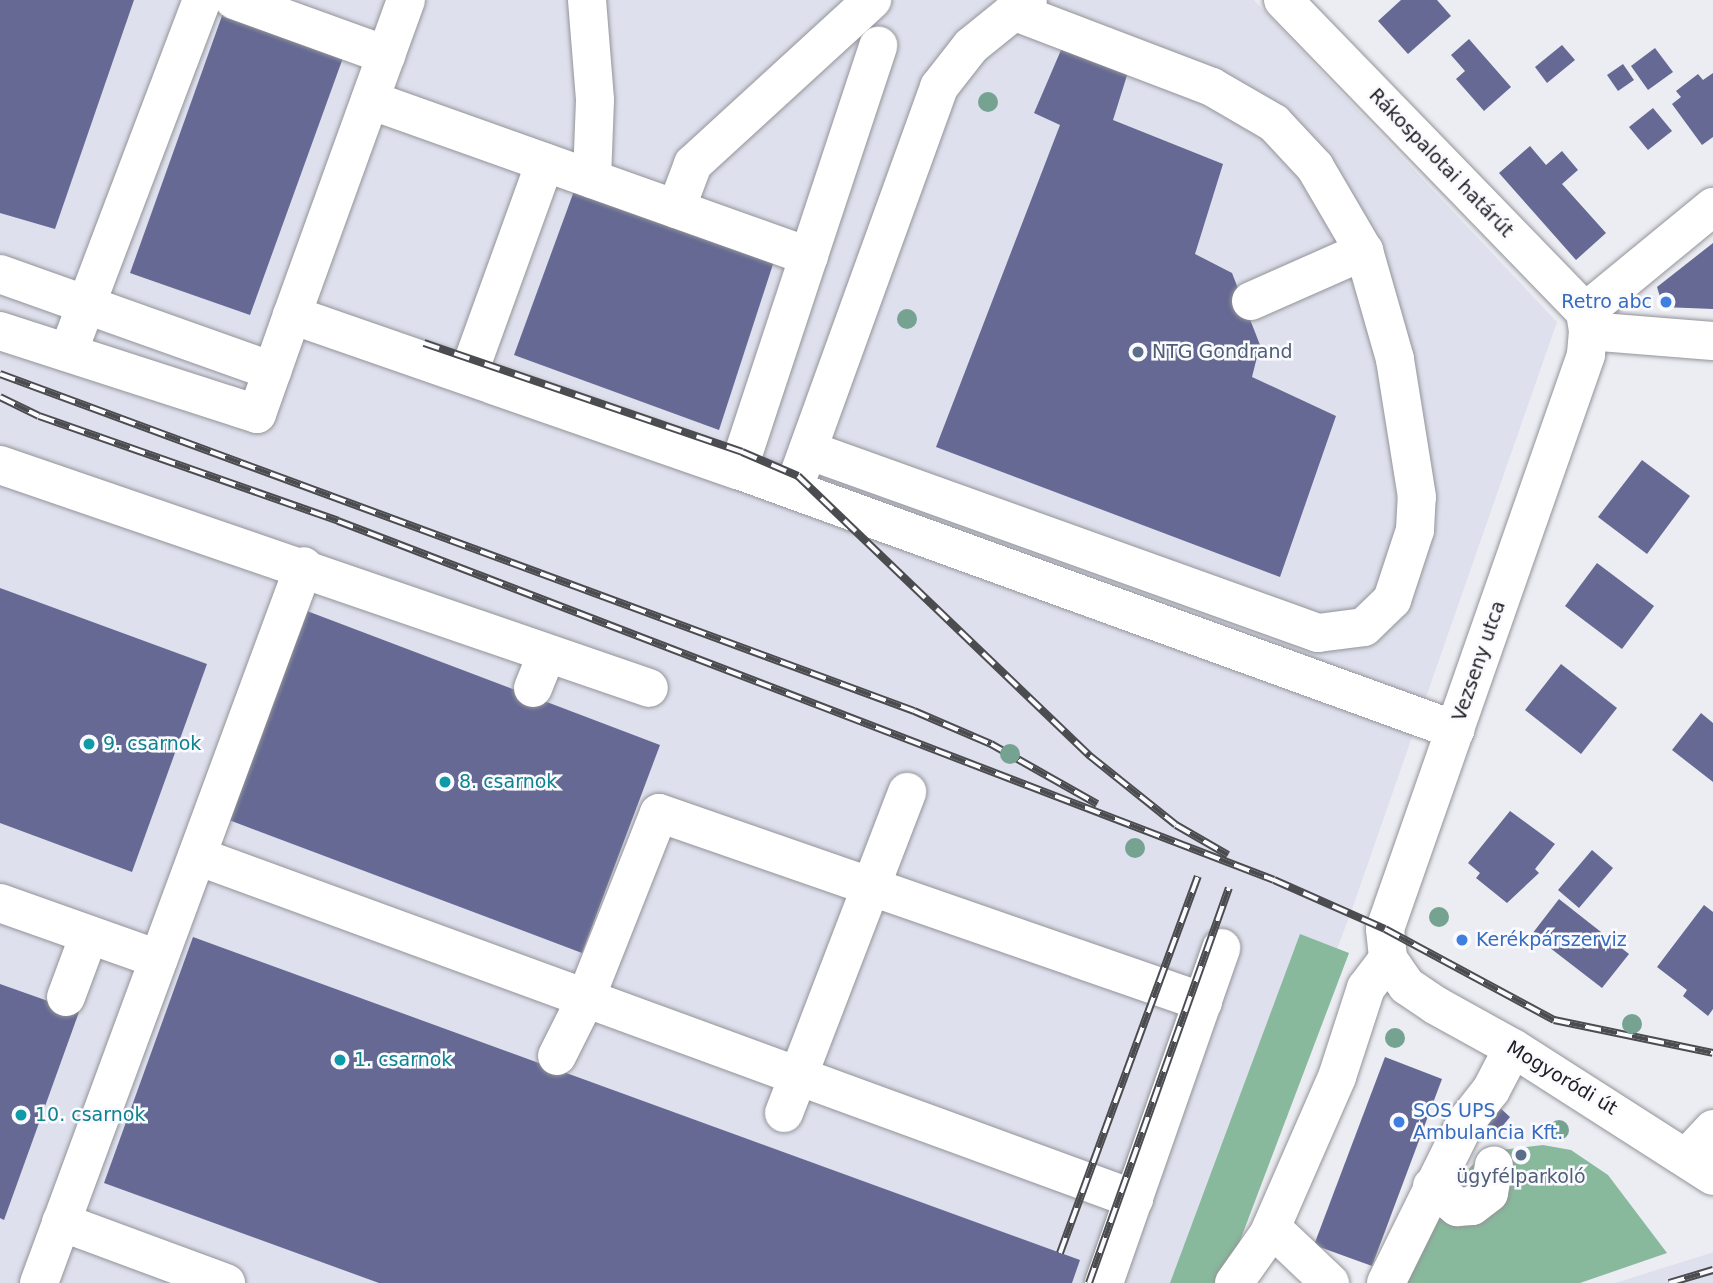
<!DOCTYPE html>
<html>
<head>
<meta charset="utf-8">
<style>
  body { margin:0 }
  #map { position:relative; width:1713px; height:1283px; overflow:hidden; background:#ecedf3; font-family:"DejaVu Sans",sans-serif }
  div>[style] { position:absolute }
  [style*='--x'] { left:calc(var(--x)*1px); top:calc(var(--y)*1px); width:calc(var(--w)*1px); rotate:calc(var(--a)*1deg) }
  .built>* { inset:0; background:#dee0ed }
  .forest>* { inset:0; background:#88b99c }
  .building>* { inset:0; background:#656993 }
  .roads { filter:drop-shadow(0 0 2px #939499) drop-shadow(0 0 2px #939499) }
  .minor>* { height:38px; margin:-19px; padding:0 19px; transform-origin:19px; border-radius:19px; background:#fff }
  .rail>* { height:8px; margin-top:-4px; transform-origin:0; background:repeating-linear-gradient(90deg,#fafaff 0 16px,#4b4c4f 0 32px); box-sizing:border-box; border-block:2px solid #4b4c4f }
  .trees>* { width:20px; height:20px; margin:-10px; border-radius:50%; background:#76a291 }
  .dots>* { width:19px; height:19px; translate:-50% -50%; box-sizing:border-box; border:4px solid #fafaff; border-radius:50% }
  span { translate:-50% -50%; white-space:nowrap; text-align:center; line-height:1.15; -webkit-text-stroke:5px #fafaff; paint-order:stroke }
  .street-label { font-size:19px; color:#202022 }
  .shop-label { font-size:19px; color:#366cbe }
  .right { translate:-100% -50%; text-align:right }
  .left { translate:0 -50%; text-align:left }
  .service-label { font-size:19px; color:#4e5e75 }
  .culture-label { font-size:19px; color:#0d838f }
</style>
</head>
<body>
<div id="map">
  <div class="built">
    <i style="clip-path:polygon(0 0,1254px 0,1557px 322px,1351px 912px,1211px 1283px,0 1283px)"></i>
    <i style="clip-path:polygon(1713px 1252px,1713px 1283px,1615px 1283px,1711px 1253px)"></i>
  </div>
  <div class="forest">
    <i style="clip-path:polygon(1300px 934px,1349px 953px,1224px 1283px,1170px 1283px)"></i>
    <i style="clip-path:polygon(1543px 1145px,1571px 1150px,1608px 1175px,1667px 1253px,1580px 1283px,1393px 1283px,1425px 1209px,1477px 1161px,1501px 1150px)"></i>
  </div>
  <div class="building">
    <i style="clip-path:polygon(0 0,134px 0,55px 229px,0 213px)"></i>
    <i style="clip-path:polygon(1401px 0,1437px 0,1451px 16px,1408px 54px,1378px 21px)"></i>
    <i style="clip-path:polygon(223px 13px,344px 55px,250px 315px,130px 273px)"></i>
    <i style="clip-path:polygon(1469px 39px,1511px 87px,1484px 111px,1456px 79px,1465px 71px,1451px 55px)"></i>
    <i style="clip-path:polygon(1064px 43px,1129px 69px,1113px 120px,1223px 164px,1195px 254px,1232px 273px,1260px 345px,1252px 377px,1336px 416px,1280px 577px,936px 447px,1060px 125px,1034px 113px)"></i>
    <i style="clip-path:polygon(1562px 45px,1575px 60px,1547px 83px,1535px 67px)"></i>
    <i style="clip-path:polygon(1655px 48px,1673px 72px,1648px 90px,1631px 66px)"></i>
    <i style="clip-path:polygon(1623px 64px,1634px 80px,1618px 91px,1607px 75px)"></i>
    <i style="clip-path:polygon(1713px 73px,1713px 137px,1702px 145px,1672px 104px,1681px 97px,1676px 91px,1698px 74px,1703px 80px)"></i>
    <i style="clip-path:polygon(1653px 108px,1672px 131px,1648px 150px,1629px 127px)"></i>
    <i style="clip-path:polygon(1530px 146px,1546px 165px,1562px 151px,1578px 170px,1562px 184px,1606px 233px,1576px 260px,1499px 173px)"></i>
    <i style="clip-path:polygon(574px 191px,775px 258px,719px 430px,514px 355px)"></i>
    <i style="clip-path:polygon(1713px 243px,1713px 309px,1663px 307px,1657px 287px)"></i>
    <i style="clip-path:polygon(1642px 460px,1690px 496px,1647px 554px,1598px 517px)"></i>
    <i style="clip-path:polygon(1597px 563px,1654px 606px,1622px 649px,1565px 606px)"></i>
    <i style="clip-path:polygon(0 588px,207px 664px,132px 872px,0 823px)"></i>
    <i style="clip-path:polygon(307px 611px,660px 745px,582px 953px,229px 820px)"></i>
    <i style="clip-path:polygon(1561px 664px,1617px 708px,1581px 754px,1525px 710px)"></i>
    <i style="clip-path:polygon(1701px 713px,1713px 723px,1713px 782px,1672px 750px)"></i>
    <i style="clip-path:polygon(1510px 811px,1555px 844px,1535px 869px,1539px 873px,1507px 903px,1476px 878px,1480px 873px,1468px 863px)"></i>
    <i style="clip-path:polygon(1592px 850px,1613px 868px,1579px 908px,1558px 890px)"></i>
    <i style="clip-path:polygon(1559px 899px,1629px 954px,1602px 988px,1532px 934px)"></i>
    <i style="clip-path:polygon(1704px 905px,1713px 912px,1713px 1009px,1708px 1016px,1683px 996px,1687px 990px,1657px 967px)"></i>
    <i style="clip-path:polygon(193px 937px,1080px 1260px,1072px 1283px,379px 1283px,104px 1183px)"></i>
    <i style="clip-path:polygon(0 984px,79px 1012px,4px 1220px,0 1218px)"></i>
    <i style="clip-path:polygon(1385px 1057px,1442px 1079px,1372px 1266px,1314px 1245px)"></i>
    <i style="clip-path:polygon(1497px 1105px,1510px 1117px,1495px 1135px,1482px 1124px)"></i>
  </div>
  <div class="roads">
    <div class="minor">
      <i style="--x:234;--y:0;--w:162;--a:19.9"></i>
      <i style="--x:587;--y:0;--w:100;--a:85.4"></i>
      <i style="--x:595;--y:100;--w:79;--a:92.2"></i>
      <i style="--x:1283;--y:0;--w:434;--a:45.9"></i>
      <i style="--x:1585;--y:312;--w:19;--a:81"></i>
      <i style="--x:1588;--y:331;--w:24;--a:95"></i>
      <i style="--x:1586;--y:355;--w:608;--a:109.3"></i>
      <i style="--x:1385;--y:929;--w:30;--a:84"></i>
      <i style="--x:1388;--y:959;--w:33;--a:55"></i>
      <i style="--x:1407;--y:986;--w:34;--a:34"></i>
      <i style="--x:1435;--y:1005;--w:89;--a:28.9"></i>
      <i style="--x:1513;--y:1048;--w:237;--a:32.6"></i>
      <i style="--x:370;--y:100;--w:466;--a:19.6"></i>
      <i style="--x:676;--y:209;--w:48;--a:-69.3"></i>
      <i style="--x:693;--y:164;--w:243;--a:-42.5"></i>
      <i style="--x:0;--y:274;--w:289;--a:19.6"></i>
      <i style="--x:1251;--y:301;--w:124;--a:-23.9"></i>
      <i style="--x:1585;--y:312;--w:166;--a:-39.4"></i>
      <i style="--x:292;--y:315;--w:335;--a:-70.1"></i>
      <i style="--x:0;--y:331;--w:270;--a:17.9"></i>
      <i style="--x:257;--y:414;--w:105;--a:-70.5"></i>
      <i style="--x:292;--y:315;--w:472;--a:19.2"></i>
      <i style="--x:738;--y:470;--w:447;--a:-71.7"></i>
      <i style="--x:1588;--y:331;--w:125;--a:4.6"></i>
      <i style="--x:69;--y:350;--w:374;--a:-69.2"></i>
      <i style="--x:468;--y:375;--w:226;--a:-70.1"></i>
      <i style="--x:808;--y:450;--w:542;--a:19.74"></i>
      <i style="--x:1318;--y:633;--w:46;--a:-7.4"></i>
      <i style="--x:1364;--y:627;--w:39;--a:-44"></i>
      <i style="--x:1392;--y:600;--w:74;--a:-71.8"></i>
      <i style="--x:1415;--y:530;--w:33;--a:-87"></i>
      <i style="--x:1417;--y:497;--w:140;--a:-99.1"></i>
      <i style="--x:1395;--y:359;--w:112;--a:-106"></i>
      <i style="--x:1364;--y:251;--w:97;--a:-120.3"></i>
      <i style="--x:1315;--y:167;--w:60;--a:-133"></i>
      <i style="--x:1274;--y:123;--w:72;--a:-149.9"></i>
      <i style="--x:1212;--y:87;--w:213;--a:-159.1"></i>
      <i style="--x:0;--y:465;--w:686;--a:18.96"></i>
      <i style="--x:738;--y:470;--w:763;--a:19.93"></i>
      <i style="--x:799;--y:474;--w:412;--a:-70.1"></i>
      <i style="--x:939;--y:87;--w:52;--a:-52"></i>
      <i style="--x:971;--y:46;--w:73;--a:-38.9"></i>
      <i style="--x:533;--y:688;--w:37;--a:-68"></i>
      <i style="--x:197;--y:856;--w:998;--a:20.11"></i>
      <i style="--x:0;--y:903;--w:168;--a:19.5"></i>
      <i style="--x:66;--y:997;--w:66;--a:-69.6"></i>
      <i style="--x:557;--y:1056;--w:63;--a:-63.4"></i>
      <i style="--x:585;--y:1000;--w:201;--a:-68.4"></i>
      <i style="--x:659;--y:813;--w:576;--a:19.16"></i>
      <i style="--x:784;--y:1113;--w:344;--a:-69"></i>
      <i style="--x:1688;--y:1156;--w:37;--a:-47"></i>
      <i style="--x:1432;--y:1186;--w:33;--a:40"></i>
      <i style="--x:1457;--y:1207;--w:15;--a:-4"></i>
      <i style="--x:1472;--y:1206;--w:21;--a:-37"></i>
      <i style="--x:1489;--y:1193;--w:28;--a:-80"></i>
      <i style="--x:61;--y:1222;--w:176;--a:20.3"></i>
      <i style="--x:1272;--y:1228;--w:80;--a:43.5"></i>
      <i style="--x:39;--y:1283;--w:764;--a:-69.72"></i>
      <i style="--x:1104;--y:1283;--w:355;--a:-70.7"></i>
      <i style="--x:1234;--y:1283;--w:59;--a:-54.7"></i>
      <i style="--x:1268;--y:1235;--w:172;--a:-66.4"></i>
      <i style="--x:1337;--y:1077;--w:94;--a:-72"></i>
      <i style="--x:1366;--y:988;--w:36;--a:-53"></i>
      <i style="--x:1386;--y:1283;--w:178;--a:-63.7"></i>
      <i style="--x:1465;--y:1123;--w:42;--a:-51.8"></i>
      <i style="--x:1491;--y:1090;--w:47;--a:-62.4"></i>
    </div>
  </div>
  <div class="rail">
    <i style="--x:424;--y:343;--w:336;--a:18.9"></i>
    <i style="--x:742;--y:452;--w:61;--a:23.2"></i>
    <i style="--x:798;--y:476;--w:405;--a:43.8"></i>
    <i style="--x:1090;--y:756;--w:110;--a:38.7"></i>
    <i style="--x:1176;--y:825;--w:60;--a:30"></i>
    <i style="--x:0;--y:374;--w:974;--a:20.24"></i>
    <i style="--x:914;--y:711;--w:84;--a:23.2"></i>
    <i style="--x:991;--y:744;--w:122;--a:29.5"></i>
    <i style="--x:0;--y:397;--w:43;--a:26"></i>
    <i style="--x:39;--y:416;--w:317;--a:19.3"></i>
    <i style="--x:338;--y:521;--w:1002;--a:20.98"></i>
    <i style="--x:1274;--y:880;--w:121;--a:23.8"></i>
    <i style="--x:1385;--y:929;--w:192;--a:28.3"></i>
    <i style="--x:1554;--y:1020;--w:162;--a:11.7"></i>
    <i style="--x:1060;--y:1253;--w:401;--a:-69.9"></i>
    <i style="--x:1089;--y:1283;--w:419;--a:-70.5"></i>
    <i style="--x:1669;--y:1283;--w:46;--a:-16.5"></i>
  </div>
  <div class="trees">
    <i style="left:988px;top:102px"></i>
    <i style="left:907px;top:319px"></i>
    <i style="left:1010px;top:754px"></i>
    <i style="left:1135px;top:848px"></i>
    <i style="left:1439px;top:917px"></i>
    <i style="left:1632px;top:1024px"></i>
    <i style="left:1395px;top:1038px"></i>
    <i style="left:1559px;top:1130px"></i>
  </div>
  <div class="dots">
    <i style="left:1666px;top:302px;background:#3f7fe0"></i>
    <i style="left:1138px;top:352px;background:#5c6f8a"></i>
    <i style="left:89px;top:744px;background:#0f9aa8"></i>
    <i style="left:445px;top:782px;background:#0f9aa8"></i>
    <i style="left:1462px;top:940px;background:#3f7fe0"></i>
    <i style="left:340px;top:1060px;background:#0f9aa8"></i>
    <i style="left:21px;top:1115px;background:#0f9aa8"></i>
    <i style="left:1399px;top:1122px;background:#3f7fe0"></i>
    <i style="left:1521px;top:1155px;background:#5c6f8a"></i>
  </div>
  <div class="street-label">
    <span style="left:1441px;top:163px;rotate:46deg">Rákospalotai határút</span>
    <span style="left:1479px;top:661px;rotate:-71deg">Vezseny utca</span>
    <span style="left:1562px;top:1078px;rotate:31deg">Mogyoródi út</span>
  </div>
  <div class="shop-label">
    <span class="right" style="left:1652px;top:302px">Retro abc</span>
    <span class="left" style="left:1476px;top:940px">Kerékpárszerviz</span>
    <span class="left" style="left:1413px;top:1122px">SOS UPS<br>Ambulancia Kft.</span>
  </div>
  <div class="service-label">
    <span class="left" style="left:1152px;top:352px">NTG Gondrand</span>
    <span style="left:1521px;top:1177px">ügyfélparkoló</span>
  </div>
  <div class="culture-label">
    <span class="left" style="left:103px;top:744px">9. csarnok</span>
    <span class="left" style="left:459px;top:782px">8. csarnok</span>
    <span class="left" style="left:354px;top:1060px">1. csarnok</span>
    <span class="left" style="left:35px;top:1115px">10. csarnok</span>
  </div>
</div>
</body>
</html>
